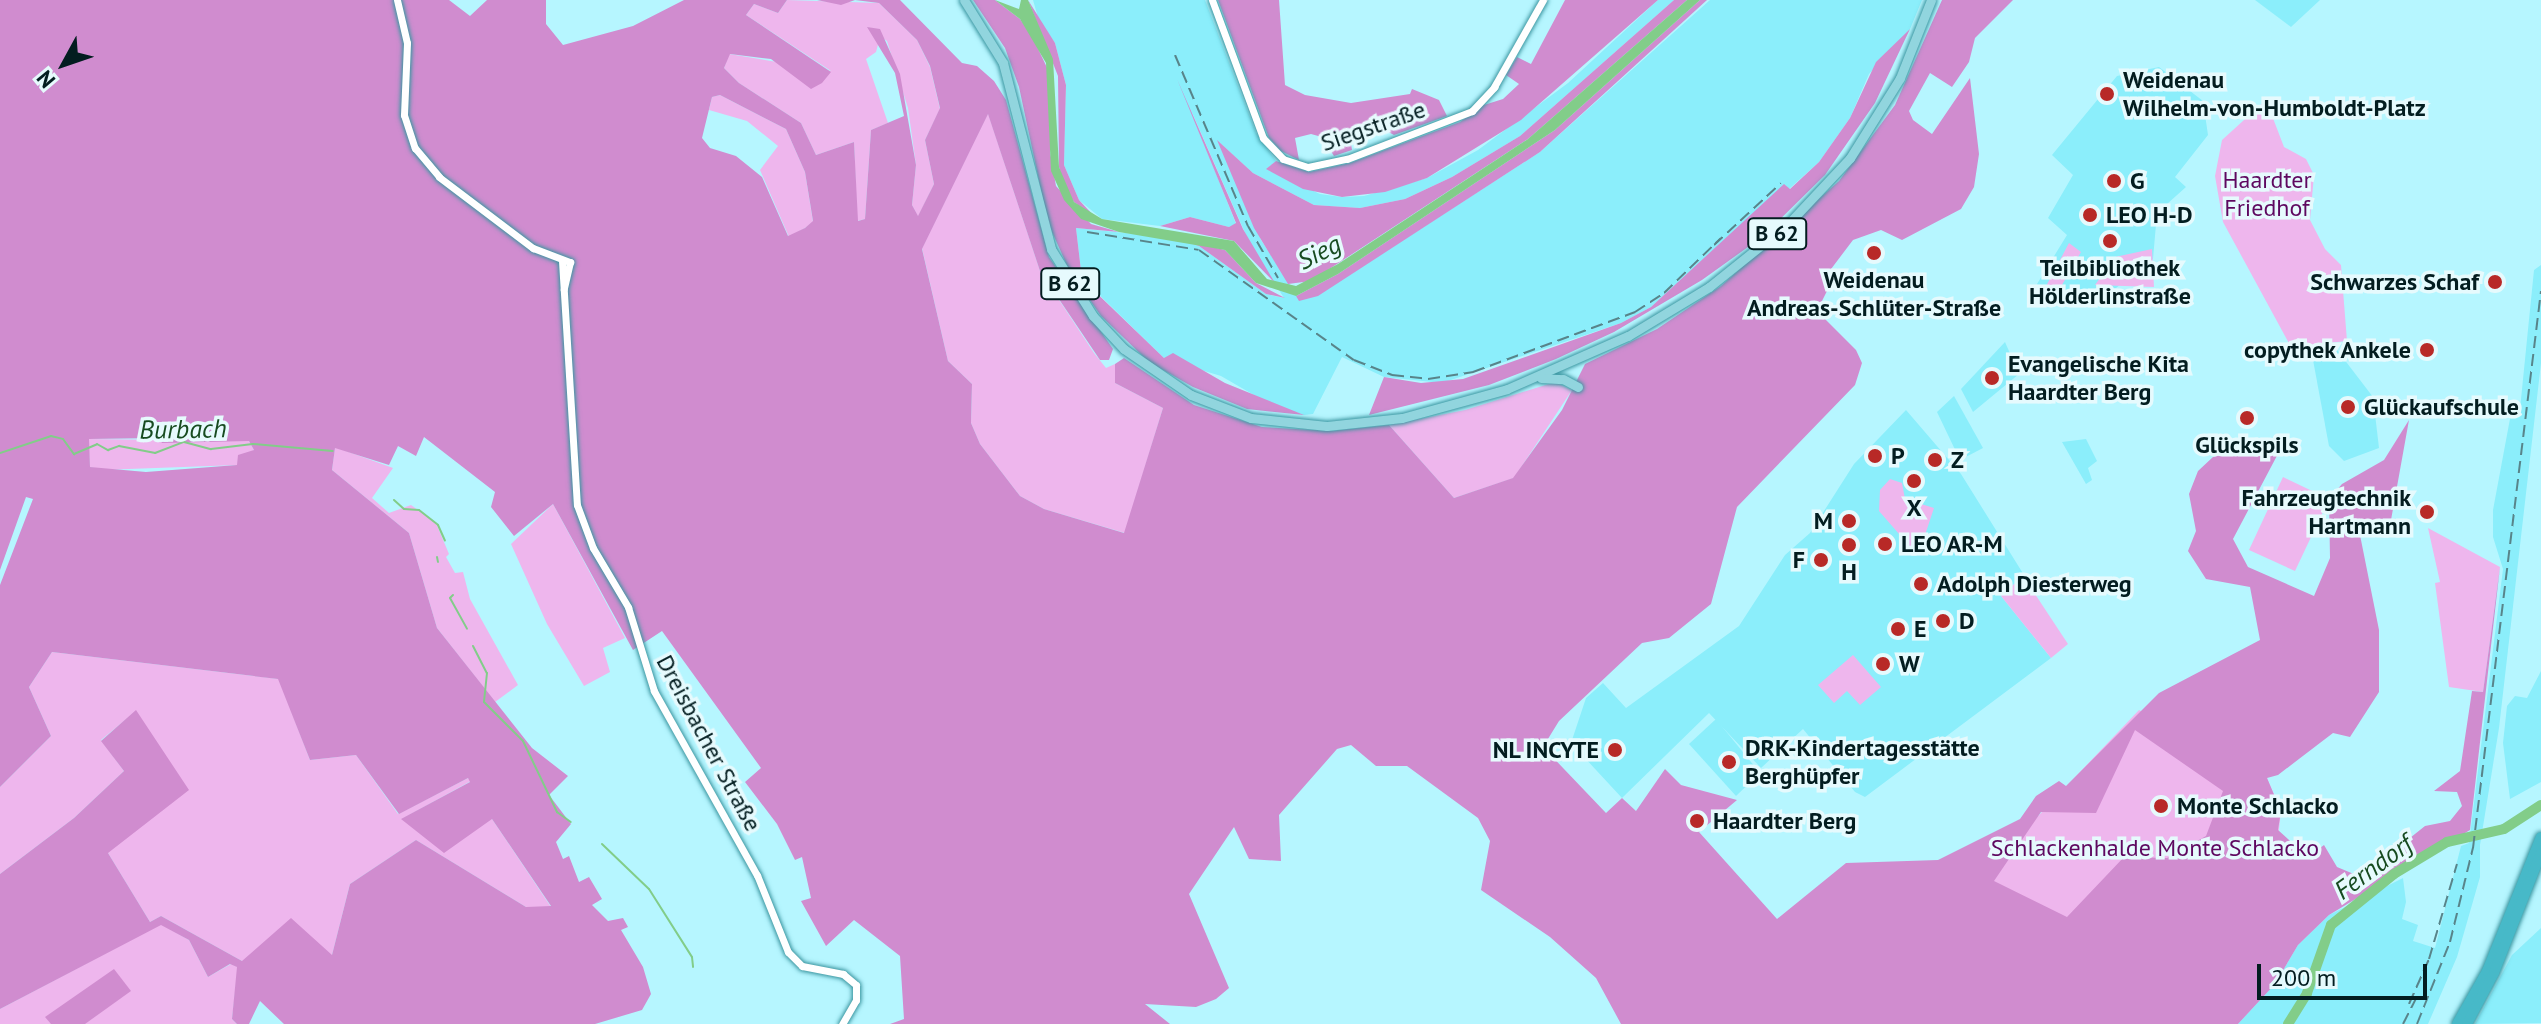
<!DOCTYPE html>
<html>
<head>
<meta charset="utf-8">
<style>
  body { margin:0 }
  #map { position:relative; width:2541px; height:1024px; overflow:hidden; background:#b6f6ff; font-family:"PT Sans",sans-serif }
  div>[style] { position:absolute }
  [style*='--x'] { left:calc(var(--x)*1px); top:calc(var(--y)*1px); width:calc(var(--w)*1px); rotate:calc(var(--a)*1deg) }
  .built>* { inset:0; background:#8beefb }
  .green>* { inset:0; background:#eeb6ed }
  .forest>* { inset:0; background:#d08ccf }
  .water>* { inset:0; background:#82cd89 }
  .stream>* { height:2px; margin:-1px; padding:0 1px; transform-origin:1px; border-radius:1px; background:#82cd89 }
  .river>* { height:10px; margin:-5px; padding:0 5px; transform-origin:5px; border-radius:5px; background:#82cd89 }
  .roads { filter:drop-shadow(0 0 2px #3b96a1) drop-shadow(0 0 2px #3b96a1) }
  .minor>* { height:7px; margin:-3.5px; padding:0 3.5px; transform-origin:3.5px; border-radius:3.5px; background:#fff }
  .major>* { height:9px; margin:-4.5px; padding:0 4.5px; transform-origin:4.5px; border-radius:4.5px; background:#91d5de }
  .highway>* { height:10px; margin:-5px; padding:0 5px; transform-origin:5px; border-radius:5px; background:#47b9c8 }
  .rail>* { height:2px; margin-top:-1px; transform-origin:0; background:repeating-linear-gradient(90deg,#58848a 0 12px,transparent 0 18px) }
  .dots>* { width:22px; height:22px; translate:-50% -50%; box-sizing:border-box; border:4px solid #e6fafd; border-radius:50% }
  span { translate:-50% -50%; white-space:nowrap; text-align:center; line-height:1.15; -webkit-text-stroke:7px #e6fafd; paint-order:stroke }
  .shield-label span { padding:2px 6px; background:#e6fafd; border:2px solid; border-radius:6px; -webkit-text-stroke-width:0 }
  .shield-label { font-size:22px; color:#031d20; font-weight:700 }
  .poi-label { font-size:24px; color:#031d20; font-weight:700 }
  .left { translate:0 -50%; text-align:left }
  .right { translate:-100% -50%; text-align:right }
  .street-label { font-size:24px; color:#031d20 }
  .park-label { font-size:24px; color:#5e0860 }
  .water-label { font-size:26px; color:#174b20; font-style:italic }
  .north { position:absolute; left:24px; top:24px; width:80px; height:80px; -webkit-text-stroke:6px #e6fafd; paint-order:stroke; rotate:230deg; font-size:22px; font-weight:700; line-height:32px; text-align:center; color:#031d20 }
  .north::after { content:''; display:block; margin:auto; width:28px; height:36px; background:#031d20; clip-path:polygon(50% 0,100% 100%,50% 72%,0 100%) }
  .scale { position:absolute; left:2257px; top:964px; width:170px; height:36px; box-sizing:border-box; border:4px solid #031d20; border-top:0; padding-left:10px; font-size:24px; line-height:28px; white-space:nowrap; color:#031d20; -webkit-text-stroke:6px #e6fafd; paint-order:stroke }
</style>
</head>
<body>
<div id="map">
  <div class="built">
    <i style="clip-path:polygon(1033px 0,1205px 0,1256px 133px,1276px 161px,1267px 169px,1320px 194px,1342px 197px,1364px 196px,1427px 178px,1478px 150px,1568px 83px,1658px 0,1674px 0,1520px 136px,1452px 177px,1405px 199px,1360px 208px,1314px 205px,1253px 173px,1219px 142px,1261px 240px,1300px 300px,1318px 295px,1540px 152px,1710px 0,1922px 0,1910px 29px,1869px 74px,1850px 118px,1819px 162px,1789px 189px,1785px 185px,1651px 307px,1621px 323px,1442px 383px,1384px 377px,1342px 357px,1313px 414px,1304px 415px,1266px 402px,1221px 376px,1165px 359px,1082px 278px,1076px 228px,1175px 238px,1199px 246px,1266px 294px,1284px 298px,1250px 244px,1190px 108px,1236px 224px,1229px 227px,1190px 217px,1160px 226px,1102px 219px,1079px 200px,1064px 165px,1066px 85px,1055px 43px,1039px 21px)"></i>
    <i style="clip-path:polygon(2255px 0,2320px 0,2291px 27px)"></i>
    <i style="clip-path:polygon(2159px 67px,2203px 101px,2208px 135px,2175px 177px,2186px 187px,2157px 213px,2153px 259px,2116px 288px,2042px 293px,2037px 284px,2067px 235px,2048px 218px,2073px 175px,2052px 155px,2117px 76px)"></i>
    <i style="clip-path:polygon(2541px 265px,2541px 363px,2499px 728px,2480px 845px,2480px 877px,2457px 957px,2428px 1024px,2238px 1024px,2275px 984px,2298px 945px,2329px 915px,2403px 878px,2406px 902px,2402px 919px,2418px 925px,2413px 941px,2435px 948px,2461px 846px,2469px 843px,2503px 569px,2493px 537px,2493px 510px,2512px 408px,2520px 409px,2534px 270px)"></i>
    <i style="clip-path:polygon(2005px 342px,2019px 374px,1973px 412px,1961px 389px)"></i>
    <i style="clip-path:polygon(2337px 350px,2373px 397px,2379px 448px,2344px 461px,2329px 446px,2313px 360px)"></i>
    <i style="clip-path:polygon(1954px 396px,1983px 448px,1960px 460px,1937px 412px)"></i>
    <i style="clip-path:polygon(1906px 410px,1961px 474px,2024px 575px,2001px 596px,2051px 658px,1865px 797px,1855px 792px,1803px 729px,1761px 768px,1709px 713px,1622px 798px,1571px 743px,1586px 698px,1603px 683px,1626px 708px,1739px 626px,1785px 555px,1810px 533px,1854px 464px)"></i>
    <i style="clip-path:polygon(2086px 439px,2097px 461px,2088px 468px,2092px 480px,2086px 484px,2062px 442px)"></i>
    <i style="clip-path:polygon(2541px 671px,2541px 782px,2510px 799px,2503px 743px,2507px 706px,2515px 696px,2527px 698px)"></i>
    <i style="clip-path:polygon(1716px 719px,1760px 773px,1736px 796px,1689px 744px)"></i>
    <i style="clip-path:polygon(2541px 928px,2541px 1023px,2475px 1024px,2512px 955px)"></i>
  </div>
  <div class="green">
    <i style="clip-path:polygon(787px 0,879px 3px,917px 40px,930px 67px,940px 109px,925px 140px,934px 184px,918px 217px,912px 205px,916px 165px,908px 108px,887px 41px,868px 27px,879px 41px,876px 52px,866px 59px,888px 123px,871px 130px,865px 219px,857px 221px,854px 142px,816px 155px,801px 123px,739px 83px,724px 68px,729px 54px,831px 71px,746px 15px,754px 4px,778px 13px)"></i>
    <i style="clip-path:polygon(720px 95px,786px 129px,805px 172px,813px 222px,805px 228px,789px 237px,760px 170px,778px 146px,747px 121px,709px 110px,712px 97px)"></i>
    <i style="clip-path:polygon(2266px 100px,2284px 147px,2306px 159px,2314px 175px,2310px 220px,2325px 249px,2341px 265px,2347px 341px,2291px 347px,2223px 222px,2215px 176px,2222px 140px)"></i>
    <i style="clip-path:polygon(988px 113px,1040px 271px,1094px 353px,1106px 368px,1115px 364px,1115px 383px,1163px 408px,1125px 533px,1044px 509px,1020px 496px,980px 444px,971px 423px,972px 384px,948px 361px,922px 248px)"></i>
    <i style="clip-path:polygon(2069px 243px,2081px 252px,2062px 285px,2044px 290px)"></i>
    <i style="clip-path:polygon(2152px 249px,2154px 287px,2095px 285px,2115px 257px)"></i>
    <i style="clip-path:polygon(1555px 382px,1572px 390px,1514px 478px,1454px 498px,1389px 425px,1465px 410px)"></i>
    <i style="clip-path:polygon(88px 439px,249px 441px,254px 450px,238px 465px,101px 470px,90px 467px)"></i>
    <i style="clip-path:polygon(335px 447px,393px 468px,372px 498px,389px 513px,411px 505px,436px 523px,449px 554px,446px 557px,455px 573px,463px 572px,470px 599px,518px 685px,495px 702px,437px 628px,409px 533px,332px 470px)"></i>
    <i style="clip-path:polygon(2283px 477px,2329px 499px,2295px 571px,2249px 550px)"></i>
    <i style="clip-path:polygon(1890px 479px,1902px 483px,1905px 499px,1934px 508px,1924px 538px,1913px 550px,1879px 511px,1880px 490px)"></i>
    <i style="clip-path:polygon(553px 504px,625px 638px,603px 648px,610px 672px,584px 686px,547px 624px,511px 544px)"></i>
    <i style="clip-path:polygon(2428px 528px,2500px 567px,2483px 692px,2449px 687px,2435px 583px,2440px 582px)"></i>
    <i style="clip-path:polygon(2023px 576px,2068px 644px,2051px 658px,2001px 596px)"></i>
    <i style="clip-path:polygon(52px 652px,279px 679px,310px 760px,356px 755px,398px 814px,468px 778px,471px 781px,402px 819px,492px 819px,551px 907px,526px 907px,416px 840px,350px 884px,332px 955px,242px 961px,161px 916px,150px 922px,108px 853px,136px 711px,101px 740px,124px 771px,74px 818px,0 874px,0 787px,51px 736px,29px 687px)"></i>
    <i style="clip-path:polygon(1853px 655px,1881px 687px,1860px 705px,1847px 691px,1834px 703px,1818px 685px)"></i>
    <i style="clip-path:polygon(2139px 710px,2267px 778px,2281px 811px,2278px 838px,2152px 981px,1942px 897px,2001px 855px)"></i>
    <i style="clip-path:polygon(161px 924px,189px 940px,208px 977px,231px 964px,238px 967px,232px 1019px,237px 1024px,0 1024px,0 1009px)"></i>
  </div>
  <div class="forest">
    <i style="clip-path:polygon(evenodd,0 0,449px 0,470px 16px,487px 0,546px 0,546px 24px,563px 45px,633px 26px,684px 0,787px 0,778px 13px,754px 4px,746px 15px,831px 72px,822px 83px,811px 89px,771px 59px,730px 54px,724px 68px,739px 83px,801px 123px,816px 155px,854px 142px,858px 221px,865px 219px,871px 130px,904px 116px,895px 73px,867px 27px,880px 29px,900px 74px,916px 165px,912px 205px,918px 216px,934px 184px,925px 140px,940px 108px,930px 66px,917px 40px,879px 3px,855px 0,841px 5px,817px 0,900px 0,962px 63px,977px 66px,994px 81px,1006px 100px,1049px 257px,1113px 349px,1109px 360px,1100px 360px,1040px 271px,988px 114px,922px 249px,948px 361px,972px 384px,971px 423px,980px 444px,1020px 496px,1044px 509px,1124px 533px,1163px 408px,1115px 383px,1115px 364px,1124px 358px,1194px 405px,1262px 427px,1331px 431px,1389px 425px,1454px 498px,1513px 478px,1562px 410px,1585px 364px,1657px 329px,1721px 286px,1839px 181px,1895px 105px,1942px 0,2013px 0,1975px 38px,1969px 62px,1952px 87px,1930px 73px,1909px 111px,1913px 120px,1932px 134px,1970px 78px,1979px 154px,1974px 187px,1961px 209px,1902px 240px,1881px 230px,1853px 240px,1825px 277px,1831px 283px,1817px 311px,1856px 350px,1862px 363px,1855px 385px,1737px 507px,1711px 604px,1669px 638px,1642px 643px,1559px 721px,1543px 747px,1606px 813px,1622px 798px,1636px 811px,1665px 769px,1681px 785px,1737px 800px,1699px 832px,1777px 919px,1846px 863px,1938px 860px,2020px 819px,2036px 796px,2059px 781px,2066px 786px,2159px 693px,2260px 640px,2250px 587px,2206px 579px,2188px 551px,2196px 531px,2189px 494px,2198px 471px,2213px 457px,2242px 449px,2280px 450px,2233px 539px,2248px 567px,2314px 596px,2330px 558px,2329px 499px,2342px 484px,2384px 460px,2409px 420px,2391px 520px,2359px 530px,2379px 630px,2379px 692px,2350px 737px,2333px 733px,2278px 775px,2267px 778px,2281px 811px,2278px 830px,2308px 857px,2324px 845px,2337px 867px,2361px 877px,2425px 826px,2450px 821px,2462px 806px,2457px 792px,2434px 791px,2460px 771px,2472px 691px,2483px 692px,2500px 567px,2470px 830px,2329px 915px,2298px 945px,2275px 984px,2238px 1024px,1621px 1024px,1596px 978px,1550px 937px,1481px 890px,1490px 841px,1478px 818px,1407px 766px,1376px 766px,1351px 745px,1337px 749px,1279px 815px,1281px 861px,1249px 859px,1234px 827px,1189px 894px,1229px 988px,1216px 999px,1196px 1007px,1145px 1004px,1170px 1024px,890px 1024px,904px 1019px,900px 956px,854px 920px,826px 946px,801px 901px,811px 898px,802px 857px,795px 860px,777px 824px,745px 782px,761px 768px,662px 631px,633px 650px,553px 504px,514px 536px,491px 507px,495px 492px,424px 437px,416px 456px,398px 446px,389px 465px,335px 448px,332px 470px,409px 533px,437px 628px,532px 748px,568px 776px,549px 795px,571px 824px,556px 842px,563px 859px,569px 856px,579px 882px,589px 877px,602px 899px,592px 905px,608px 921px,623px 918px,628px 927px,621px 930px,643px 967px,651px 994px,642px 1010px,595px 1024px,284px 1024px,260px 1001px,249px 1024px,237px 1024px,232px 1019px,237px 967px,230px 964px,208px 977px,189px 940px,161px 925px,0 1009px,0 874px,74px 818px,124px 771px,101px 741px,136px 710px,189px 790px,108px 853px,150px 922px,161px 916px,242px 961px,291px 918px,332px 955px,350px 884px,416px 840px,526px 907px,551px 906px,492px 819px,444px 853px,401px 819px,470px 782px,468px 778px,399px 814px,356px 755px,310px 760px,278px 679px,52px 652px,29px 687px,51px 736px,0 787px,0 585px,33px 499px,26px 497px,0 570px,0 0,720px 95px,786px 129px,805px 172px,813px 221px,805px 228px,788px 236px,762px 177px,736px 156px,710px 148px,702px 138px,712px 97px,720px 95px,0 0,159px 438px,162px 443px,249px 441px,254px 450px,238px 455px,237px 465px,146px 472px,90px 467px,89px 439px,159px 438px,0 0,2135px 730px,2223px 791px,2206px 836px,2167px 858px,2124px 857px,2067px 917px,1994px 881px,2041px 812px,2096px 813px,2135px 730px)"></i>
    <i style="clip-path:polygon(973px 0,995px 0,1020px 19px,1033px 38px,1050px 74px,1050px 152px,1056px 186px,1091px 224px,1119px 232px,1076px 228px,1082px 279px,1164px 358px,1173px 353px,1225px 383px,1304px 415px,1247px 409px,1193px 387px,1149px 362px,1101px 316px,1070px 272px,1048px 223px,1019px 87px,1005px 48px)"></i>
    <i style="clip-path:polygon(1028px 0,1055px 43px,1066px 85px,1064px 165px,1079px 200px,1094px 216px,1074px 202px,1065px 187px,1059px 167px,1058px 76px)"></i>
    <i style="clip-path:polygon(1218px 0,1279px 0,1285px 85px,1305px 95px,1351px 103px,1410px 94px,1412px 89px,1439px 100px,1447px 116px,1394px 135px,1376px 125px,1349px 131px,1352px 150px,1334px 156px,1322px 137px,1311px 134px,1295px 138px,1299px 160px,1281px 151px,1269px 138px)"></i>
    <i style="clip-path:polygon(1565px 0,1658px 0,1521px 120px,1427px 178px,1385px 192px,1342px 197px,1303px 189px,1266px 169px,1276px 161px,1309px 172px,1350px 163px,1460px 122px,1484px 105px,1503px 99px,1519px 84px,1506px 75px,1517px 57px,1531px 64px)"></i>
    <i style="clip-path:polygon(1674px 0,1687px 0,1528px 139px,1311px 281px,1288px 284px,1254px 228px,1217px 140px,1253px 173px,1314px 205px,1360px 208px,1405px 199px,1452px 177px,1520px 136px)"></i>
    <i style="clip-path:polygon(1700px 0,1707px 0,1540px 152px,1318px 296px,1299px 301px,1296px 296px,1338px 274px,1555px 130px)"></i>
    <i style="clip-path:polygon(1910px 29px,1875px 103px,1825px 175px,1762px 237px,1702px 280px,1614px 332px,1556px 359px,1489px 385px,1369px 415px,1384px 377px,1421px 383px,1463px 379px,1621px 323px,1651px 307px,1784px 184px,1790px 189px,1819px 162px,1850px 118px,1876px 62px)"></i>
    <i style="clip-path:polygon(1177px 79px,1243px 229px,1275px 283px,1234px 241px,1160px 226px,1190px 217px,1229px 227px,1236px 223px)"></i>
    <i style="clip-path:polygon(1175px 238px,1225px 250px,1256px 283px,1285px 298px,1266px 294px,1199px 246px)"></i>
    <i style="clip-path:polygon(114px 969px,131px 991px,85px 1024px,51px 1024px,45px 1017px)"></i>
  </div>
  <div class="water">
    <i style="clip-path:polygon(995px 0,1019px 9px,1021px 0,1028px 0,1053px 59px,1059px 167px,1074px 202px,1102px 219px,1234px 241px,1267px 279px,1296px 286px,1338px 264px,1528px 139px,1687px 0,1700px 0,1555px 130px,1338px 274px,1296px 296px,1256px 283px,1225px 250px,1119px 232px,1081px 219px,1064px 200px,1051px 171px,1046px 63px,1020px 19px)"></i>
  </div>
  <div class="stream">
    <i style="--x:0;--y:453;--w:54;--a:-18.4"></i>
    <i style="--x:51;--y:436;--w:12;--a:14"></i>
    <i style="--x:63;--y:439;--w:19;--a:54"></i>
    <i style="--x:74;--y:454;--w:25;--a:-23"></i>
    <i style="--x:97;--y:444;--w:13;--a:29"></i>
    <i style="--x:108;--y:450;--w:12;--a:-20"></i>
    <i style="--x:119;--y:446;--w:37;--a:11"></i>
    <i style="--x:155;--y:453;--w:31;--a:-21"></i>
    <i style="--x:184;--y:442;--w:28;--a:15"></i>
    <i style="--x:211;--y:449;--w:42;--a:-6.8"></i>
    <i style="--x:253;--y:444;--w:80;--a:5"></i>
    <i style="--x:394;--y:500;--w:13;--a:42"></i>
    <i style="--x:404;--y:509;--w:15;--a:4"></i>
    <i style="--x:419;--y:510;--w:24;--a:38"></i>
    <i style="--x:438;--y:525;--w:17;--a:66"></i>
    <i style="--x:437;--y:557;--w:5;--a:79"></i>
    <i style="--x:453;--y:595;--w:4;--a:135"></i>
    <i style="--x:450;--y:598;--w:35;--a:61"></i>
    <i style="--x:473;--y:646;--w:30;--a:63"></i>
    <i style="--x:487;--y:673;--w:29;--a:96"></i>
    <i style="--x:484;--y:702;--w:55;--a:45"></i>
    <i style="--x:523;--y:741;--w:79;--a:64.4"></i>
    <i style="--x:557;--y:812;--w:17;--a:36"></i>
    <i style="--x:602;--y:844;--w:65;--a:43.8"></i>
    <i style="--x:649;--y:889;--w:80;--a:57.7"></i>
    <i style="--x:692;--y:957;--w:10;--a:84"></i>
  </div>
  <div class="river">
    <i style="--x:2288;--y:1024;--w:36;--a:-58"></i>
    <i style="--x:2307;--y:993;--w:72;--a:-70.6"></i>
    <i style="--x:2331;--y:925;--w:81;--a:-39"></i>
    <i style="--x:2394;--y:874;--w:62;--a:-31.1"></i>
    <i style="--x:2447;--y:842;--w:58;--a:-12.8"></i>
    <i style="--x:2504;--y:829;--w:44;--a:-33"></i>
  </div>
  <div class="roads">
    <div class="minor">
      <i style="--x:397;--y:0;--w:44;--a:76.9"></i>
      <i style="--x:407;--y:43;--w:72;--a:92.4"></i>
      <i style="--x:404;--y:115;--w:35;--a:72"></i>
      <i style="--x:415;--y:148;--w:38;--a:50"></i>
      <i style="--x:439;--y:177;--w:118;--a:37.1"></i>
      <i style="--x:533;--y:248;--w:40;--a:21"></i>
      <i style="--x:570;--y:262;--w:28;--a:103"></i>
      <i style="--x:1212;--y:0;--w:147;--a:69.7"></i>
      <i style="--x:1263;--y:138;--w:29;--a:46"></i>
      <i style="--x:1283;--y:159;--w:26;--a:18"></i>
      <i style="--x:1308;--y:167;--w:40;--a:-12"></i>
      <i style="--x:1347;--y:159;--w:134;--a:-21"></i>
      <i style="--x:1472;--y:111;--w:33;--a:-47"></i>
      <i style="--x:1494;--y:87;--w:100;--a:-60.6"></i>
      <i style="--x:562;--y:261;--w:244;--a:86.5"></i>
      <i style="--x:577;--y:505;--w:46;--a:69.6"></i>
      <i style="--x:593;--y:548;--w:69;--a:59.3"></i>
      <i style="--x:628;--y:607;--w:88;--a:72.8"></i>
      <i style="--x:654;--y:691;--w:211;--a:60.8"></i>
      <i style="--x:757;--y:875;--w:83;--a:68.1"></i>
      <i style="--x:788;--y:952;--w:20;--a:45"></i>
      <i style="--x:802;--y:966;--w:42;--a:11"></i>
      <i style="--x:843;--y:974;--w:17;--a:40"></i>
      <i style="--x:856;--y:985;--w:15;--a:90"></i>
      <i style="--x:856;--y:1000;--w:28;--a:120"></i>
    </div>
    <div class="major">
      <i style="--x:964;--y:0;--w:74;--a:58.2"></i>
      <i style="--x:1003;--y:63;--w:192;--a:75.5"></i>
      <i style="--x:1051;--y:249;--w:79;--a:57.9"></i>
      <i style="--x:1093;--y:316;--w:45;--a:46.8"></i>
      <i style="--x:1124;--y:349;--w:81;--a:34.5"></i>
      <i style="--x:1191;--y:395;--w:64;--a:21"></i>
      <i style="--x:1251;--y:418;--w:76;--a:6"></i>
      <i style="--x:1327;--y:426;--w:75;--a:-6.1"></i>
      <i style="--x:1402;--y:418;--w:109;--a:-15.4"></i>
      <i style="--x:1507;--y:389;--w:132;--a:-23.7"></i>
      <i style="--x:1628;--y:336;--w:95;--a:-31.2"></i>
      <i style="--x:1709;--y:287;--w:102;--a:-38.7"></i>
      <i style="--x:1789;--y:223;--w:89;--a:-46.8"></i>
      <i style="--x:1850;--y:158;--w:94;--a:-58"></i>
      <i style="--x:1900;--y:78;--w:84;--a:-68.3"></i>
      <i style="--x:1541;--y:378;--w:22;--a:3"></i>
      <i style="--x:1563;--y:379;--w:17;--a:28"></i>
    </div>
    <div class="highway">
      <i style="--x:2457;--y:1024;--w:61;--a:-60.5"></i>
      <i style="--x:2487;--y:971;--w:144;--a:-68.1"></i>
      <i style="--x:2467;--y:1024;--w:58;--a:-62.1"></i>
      <i style="--x:2494;--y:973;--w:129;--a:-68.6"></i>
    </div>
  </div>
  <div class="rail">
    <i style="--x:1175;--y:55;--w:186;--a:66.9"></i>
    <i style="--x:1248;--y:226;--w:60;--a:60"></i>
    <i style="--x:1087;--y:232;--w:113;--a:9.1"></i>
    <i style="--x:1199;--y:250;--w:190;--a:35.4"></i>
    <i style="--x:1354;--y:360;--w:41;--a:21.5"></i>
    <i style="--x:1392;--y:375;--w:36;--a:6"></i>
    <i style="--x:1428;--y:379;--w:46;--a:-8.8"></i>
    <i style="--x:1473;--y:372;--w:173;--a:-20.3"></i>
    <i style="--x:1635;--y:312;--w:35;--a:-33"></i>
    <i style="--x:1664;--y:293;--w:79;--a:-44"></i>
    <i style="--x:1714;--y:245;--w:91;--a:-42.8"></i>
    <i style="--x:2409;--y:1004;--w:49;--a:-66"></i>
    <i style="--x:2429;--y:959;--w:99;--a:-73.6"></i>
    <i style="--x:2403;--y:1024;--w:33;--a:-63"></i>
    <i style="--x:2417;--y:1024;--w:88;--a:-68.1"></i>
    <i style="--x:2450;--y:942;--w:97;--a:-76.3"></i>
    <i style="--x:2473;--y:848;--w:561;--a:-83.04"></i>
  </div>
  <div class="dots">
    <i style="left:2107px;top:94px;background:#b82927"></i>
    <i style="left:2114px;top:181px;background:#b82927"></i>
    <i style="left:2090px;top:215px;background:#b82927"></i>
    <i style="left:2110px;top:241px;background:#b82927"></i>
    <i style="left:1874px;top:253px;background:#b82927"></i>
    <i style="left:2495px;top:282px;background:#b82927"></i>
    <i style="left:2427px;top:350px;background:#b82927"></i>
    <i style="left:1992px;top:378px;background:#b82927"></i>
    <i style="left:2348px;top:407px;background:#b82927"></i>
    <i style="left:2247px;top:418px;background:#b82927"></i>
    <i style="left:1875px;top:456px;background:#b82927"></i>
    <i style="left:1935px;top:460px;background:#b82927"></i>
    <i style="left:1914px;top:481px;background:#b82927"></i>
    <i style="left:2427px;top:512px;background:#b82927"></i>
    <i style="left:1849px;top:521px;background:#b82927"></i>
    <i style="left:1885px;top:544px;background:#b82927"></i>
    <i style="left:1849px;top:545px;background:#b82927"></i>
    <i style="left:1821px;top:560px;background:#b82927"></i>
    <i style="left:1921px;top:584px;background:#b82927"></i>
    <i style="left:1943px;top:621px;background:#b82927"></i>
    <i style="left:1898px;top:629px;background:#b82927"></i>
    <i style="left:1883px;top:664px;background:#b82927"></i>
    <i style="left:1615px;top:750px;background:#b82927"></i>
    <i style="left:1729px;top:762px;background:#b82927"></i>
    <i style="left:2161px;top:806px;background:#b82927"></i>
    <i style="left:1697px;top:821px;background:#b82927"></i>
  </div>
  <div class="shield-label">
    <span style="left:1777px;top:234px">B 62</span>
    <span style="left:1070px;top:284px">B 62</span>
  </div>
  <div class="poi-label">
    <span class="left" style="left:2123px;top:94px">Weidenau<br>Wilhelm-von-Humboldt-Platz</span>
    <span class="left" style="left:2130px;top:181px">G</span>
    <span class="left" style="left:2106px;top:215px">LEO H-D</span>
    <span style="left:2110px;top:282px">Teilbibliothek<br>Hölderlinstraße</span>
    <span style="left:1874px;top:294px">Weidenau<br>Andreas-Schlüter-Straße</span>
    <span class="right" style="left:2479px;top:282px">Schwarzes Schaf</span>
    <span class="right" style="left:2411px;top:350px">copythek Ankele</span>
    <span class="left" style="left:2008px;top:378px">Evangelische Kita<br>Haardter Berg</span>
    <span class="left" style="left:2364px;top:407px">Glückaufschule</span>
    <span style="left:2247px;top:445px">Glückspils</span>
    <span class="left" style="left:1891px;top:456px">P</span>
    <span class="left" style="left:1951px;top:460px">Z</span>
    <span class="right" style="left:2411px;top:512px">Fahrzeugtechnik<br>Hartmann</span>
    <span style="left:1914px;top:508px">X</span>
    <span class="right" style="left:1833px;top:521px">M</span>
    <span class="left" style="left:1901px;top:544px">LEO AR-M</span>
    <span class="right" style="left:1805px;top:560px">F</span>
    <span style="left:1849px;top:572px">H</span>
    <span class="left" style="left:1937px;top:584px">Adolph Diesterweg</span>
    <span class="left" style="left:1959px;top:621px">D</span>
    <span class="left" style="left:1914px;top:629px">E</span>
    <span class="left" style="left:1899px;top:664px">W</span>
    <span class="left" style="left:1745px;top:762px">DRK-Kindertagesstätte<br>Berghüpfer</span>
    <span class="right" style="left:1599px;top:750px">NL INCYTE</span>
    <span class="left" style="left:2177px;top:806px">Monte Schlacko</span>
    <span class="left" style="left:1713px;top:821px">Haardter Berg</span>
  </div>
  <div class="street-label">
    <span style="left:1373px;top:126px;rotate:-19deg">Siegstraße</span>
    <span style="left:709px;top:743px;rotate:62deg">Dreisbacher Straße</span>
  </div>
  <div class="park-label">
    <span style="left:2267px;top:194px">Haardter<br>Friedhof</span>
    <span style="left:2155px;top:848px">Schlackenhalde Monte Schlacko</span>
  </div>
  <div class="water-label">
    <span style="left:1319px;top:252px;rotate:-27deg">Sieg</span>
    <span style="left:183px;top:429px;rotate:-1deg">Burbach</span>
    <span style="left:2373px;top:867px;rotate:-36deg">Ferndorf</span>
  </div>
  <div class="north">N</div>
  <div class="scale">200 m</div>
</div>
</body>
</html>
